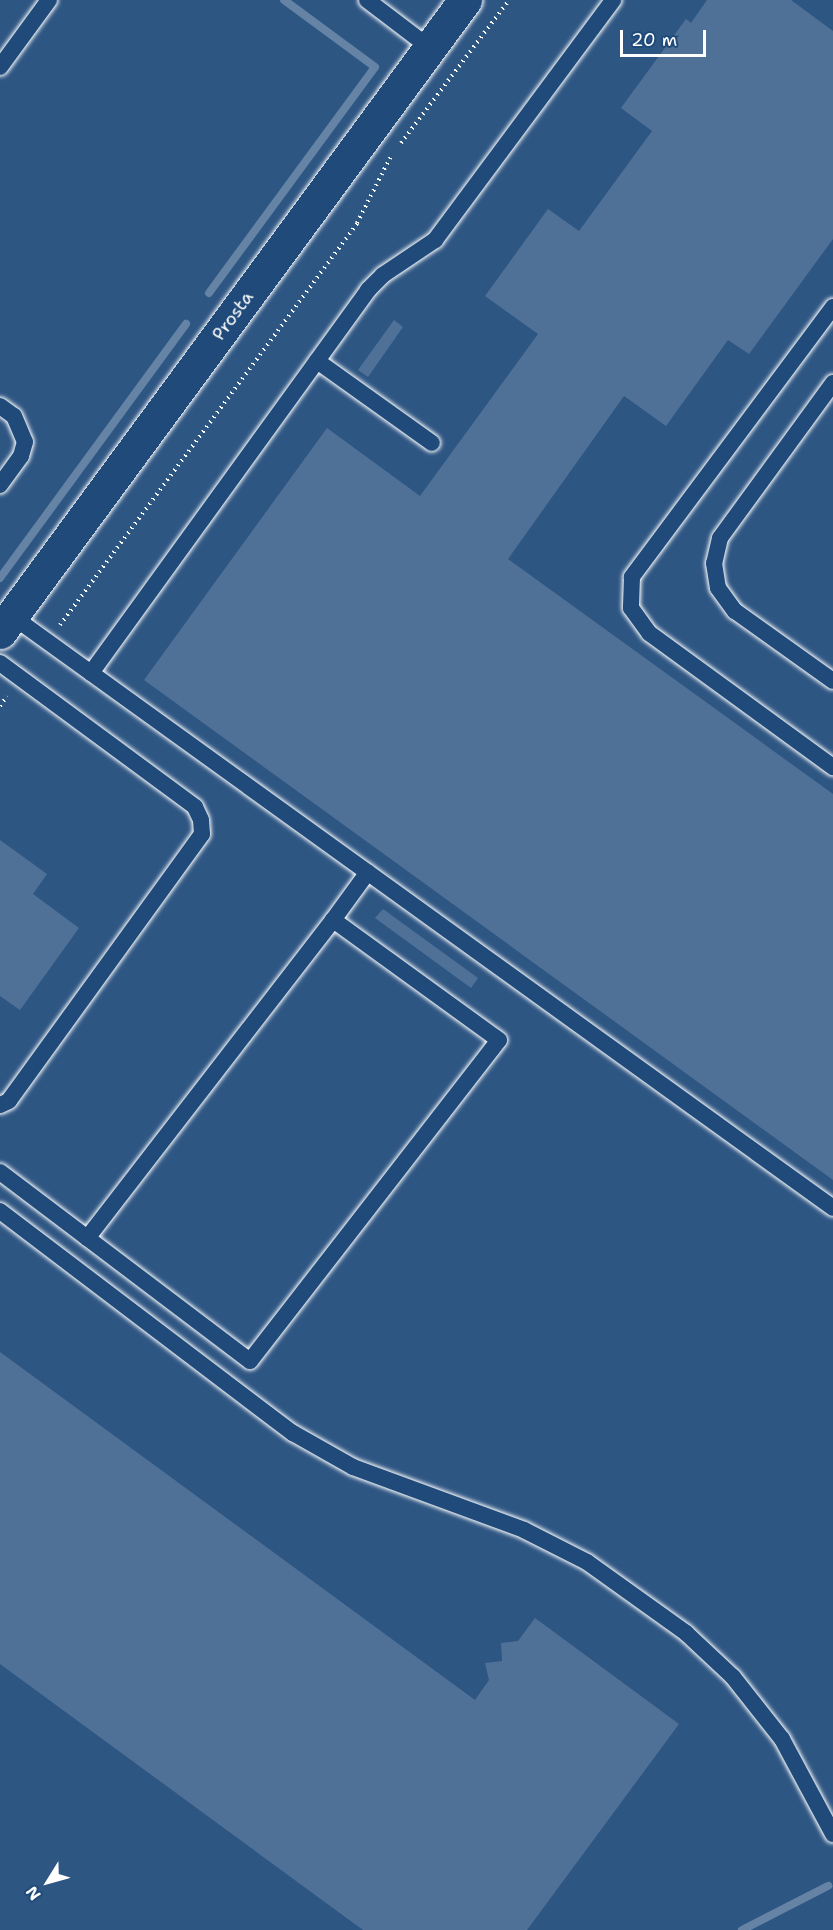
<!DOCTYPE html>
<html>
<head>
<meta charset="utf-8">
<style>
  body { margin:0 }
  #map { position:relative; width:833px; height:1930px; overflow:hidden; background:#1f4a7a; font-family:"Shantell Sans",sans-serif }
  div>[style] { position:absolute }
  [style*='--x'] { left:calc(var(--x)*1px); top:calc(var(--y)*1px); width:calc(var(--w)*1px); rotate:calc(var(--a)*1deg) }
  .built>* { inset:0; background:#2e5683 }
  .stream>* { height:8px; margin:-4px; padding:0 4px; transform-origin:4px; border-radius:4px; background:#6583a4 }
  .building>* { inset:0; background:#507197 }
  .path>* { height:4px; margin-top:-2px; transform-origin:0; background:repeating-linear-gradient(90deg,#fff 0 1.5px,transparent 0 6px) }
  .roads { filter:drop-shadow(0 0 2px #fff) drop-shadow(0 0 2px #fff) }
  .service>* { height:16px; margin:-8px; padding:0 8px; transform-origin:8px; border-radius:8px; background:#1f4a7a }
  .tertiary>* { height:33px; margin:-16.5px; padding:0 16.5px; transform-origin:16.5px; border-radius:16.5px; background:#1f4a7a }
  span { translate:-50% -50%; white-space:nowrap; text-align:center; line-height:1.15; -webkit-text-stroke:6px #1f4a7a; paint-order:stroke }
  .street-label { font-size:18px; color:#fff }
  .north { position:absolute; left:18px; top:1852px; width:60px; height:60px; -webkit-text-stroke:4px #1f4a7a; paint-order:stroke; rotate:233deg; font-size:16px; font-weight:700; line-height:24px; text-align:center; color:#fff }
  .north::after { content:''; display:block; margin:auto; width:21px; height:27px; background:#fff; clip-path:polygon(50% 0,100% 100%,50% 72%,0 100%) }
  .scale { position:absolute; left:620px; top:30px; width:86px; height:27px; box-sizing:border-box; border:3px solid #fff; border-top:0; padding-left:8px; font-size:18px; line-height:21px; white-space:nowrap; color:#fff; -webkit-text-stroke:4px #1f4a7a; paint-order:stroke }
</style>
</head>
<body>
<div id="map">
  <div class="built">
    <i style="clip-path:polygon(0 0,833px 0,833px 1930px,0 1930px)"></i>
  </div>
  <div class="stream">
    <i style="--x:209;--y:293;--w:280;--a:-53.7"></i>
    <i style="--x:375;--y:67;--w:113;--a:-143.6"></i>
    <i style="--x:0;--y:578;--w:315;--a:-53.8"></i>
    <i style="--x:742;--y:1930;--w:97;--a:-27.1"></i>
  </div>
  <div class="building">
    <i style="clip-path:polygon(707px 0,791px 0,833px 31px,833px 239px,749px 354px,728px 340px,666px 426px,624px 396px,508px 559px,833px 794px,833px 1180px,144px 680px,327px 428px,420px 496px,538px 334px,485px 296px,548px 209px,579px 231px,652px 131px,621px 108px,686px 19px,691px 23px)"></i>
    <i style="clip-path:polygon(394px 320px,403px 327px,368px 377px,358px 370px)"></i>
    <i style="clip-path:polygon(0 840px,47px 874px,33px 894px,79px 928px,20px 1010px,0 996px)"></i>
    <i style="clip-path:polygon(383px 909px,478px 978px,471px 988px,375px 918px)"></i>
    <i style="clip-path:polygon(0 1352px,475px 1700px,489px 1680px,485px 1663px,502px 1661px,501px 1643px,518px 1641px,535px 1618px,679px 1724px,527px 1930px,363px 1930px,0 1664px)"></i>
  </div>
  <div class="path">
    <i style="--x:401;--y:143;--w:179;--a:-52.9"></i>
    <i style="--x:60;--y:625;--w:500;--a:-53.5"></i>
    <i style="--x:357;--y:223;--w:75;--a:-63.1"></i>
    <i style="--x:0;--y:706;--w:12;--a:-55"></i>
  </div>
  <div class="roads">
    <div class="service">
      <i style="--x:367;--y:0;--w:79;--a:37.3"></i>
      <i style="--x:0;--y:67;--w:83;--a:-53.8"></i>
      <i style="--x:833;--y:307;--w:337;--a:126.7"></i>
      <i style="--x:632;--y:577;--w:31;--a:92"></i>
      <i style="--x:631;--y:608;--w:31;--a:54"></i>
      <i style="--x:649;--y:633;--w:228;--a:36.1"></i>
      <i style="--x:317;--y:361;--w:141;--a:35.5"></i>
      <i style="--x:833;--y:383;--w:192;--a:126.1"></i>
      <i style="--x:720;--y:538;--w:26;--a:103"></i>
      <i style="--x:714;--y:563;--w:25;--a:81"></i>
      <i style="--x:718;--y:588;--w:29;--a:54"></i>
      <i style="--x:735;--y:611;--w:120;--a:35.5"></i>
      <i style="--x:0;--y:406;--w:17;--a:36"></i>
      <i style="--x:14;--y:416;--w:28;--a:67"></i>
      <i style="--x:25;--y:442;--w:15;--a:106"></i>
      <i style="--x:21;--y:456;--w:36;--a:126"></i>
      <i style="--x:12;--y:616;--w:1012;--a:35.79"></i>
      <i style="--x:0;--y:663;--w:242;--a:36.4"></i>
      <i style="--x:195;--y:807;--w:14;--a:65"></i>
      <i style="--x:201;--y:820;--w:14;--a:86"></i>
      <i style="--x:202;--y:834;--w:329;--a:125.9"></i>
      <i style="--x:9;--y:1101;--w:10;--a:156"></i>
      <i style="--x:91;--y:673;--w:473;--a:-54.1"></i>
      <i style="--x:368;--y:290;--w:21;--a:-45"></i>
      <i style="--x:383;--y:275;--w:63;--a:-33.9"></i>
      <i style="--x:435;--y:240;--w:299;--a:-53.4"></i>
      <i style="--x:333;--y:920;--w:59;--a:-53.9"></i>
      <i style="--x:0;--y:1172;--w:313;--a:37.1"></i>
      <i style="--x:250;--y:1361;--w:406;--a:-52.2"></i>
      <i style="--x:499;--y:1040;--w:205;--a:-144.1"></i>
      <i style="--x:333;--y:920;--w:402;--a:127.7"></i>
      <i style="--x:0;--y:1211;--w:368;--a:37.2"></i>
      <i style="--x:293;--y:1433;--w:69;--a:29.5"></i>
      <i style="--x:353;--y:1467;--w:182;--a:20.2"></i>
      <i style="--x:524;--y:1530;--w:71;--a:26.9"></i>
      <i style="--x:587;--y:1562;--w:122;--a:35.6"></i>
      <i style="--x:686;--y:1633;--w:64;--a:43.1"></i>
      <i style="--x:733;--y:1677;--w:79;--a:51.7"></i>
      <i style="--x:782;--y:1739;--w:108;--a:61.8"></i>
    </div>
    <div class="tertiary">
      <i style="--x:0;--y:632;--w:785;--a:-53.66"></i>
    </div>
  </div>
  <div class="street-label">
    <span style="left:233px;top:316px;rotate:-54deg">Prosta</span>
  </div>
  <div class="north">N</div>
  <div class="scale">20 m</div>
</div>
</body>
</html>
